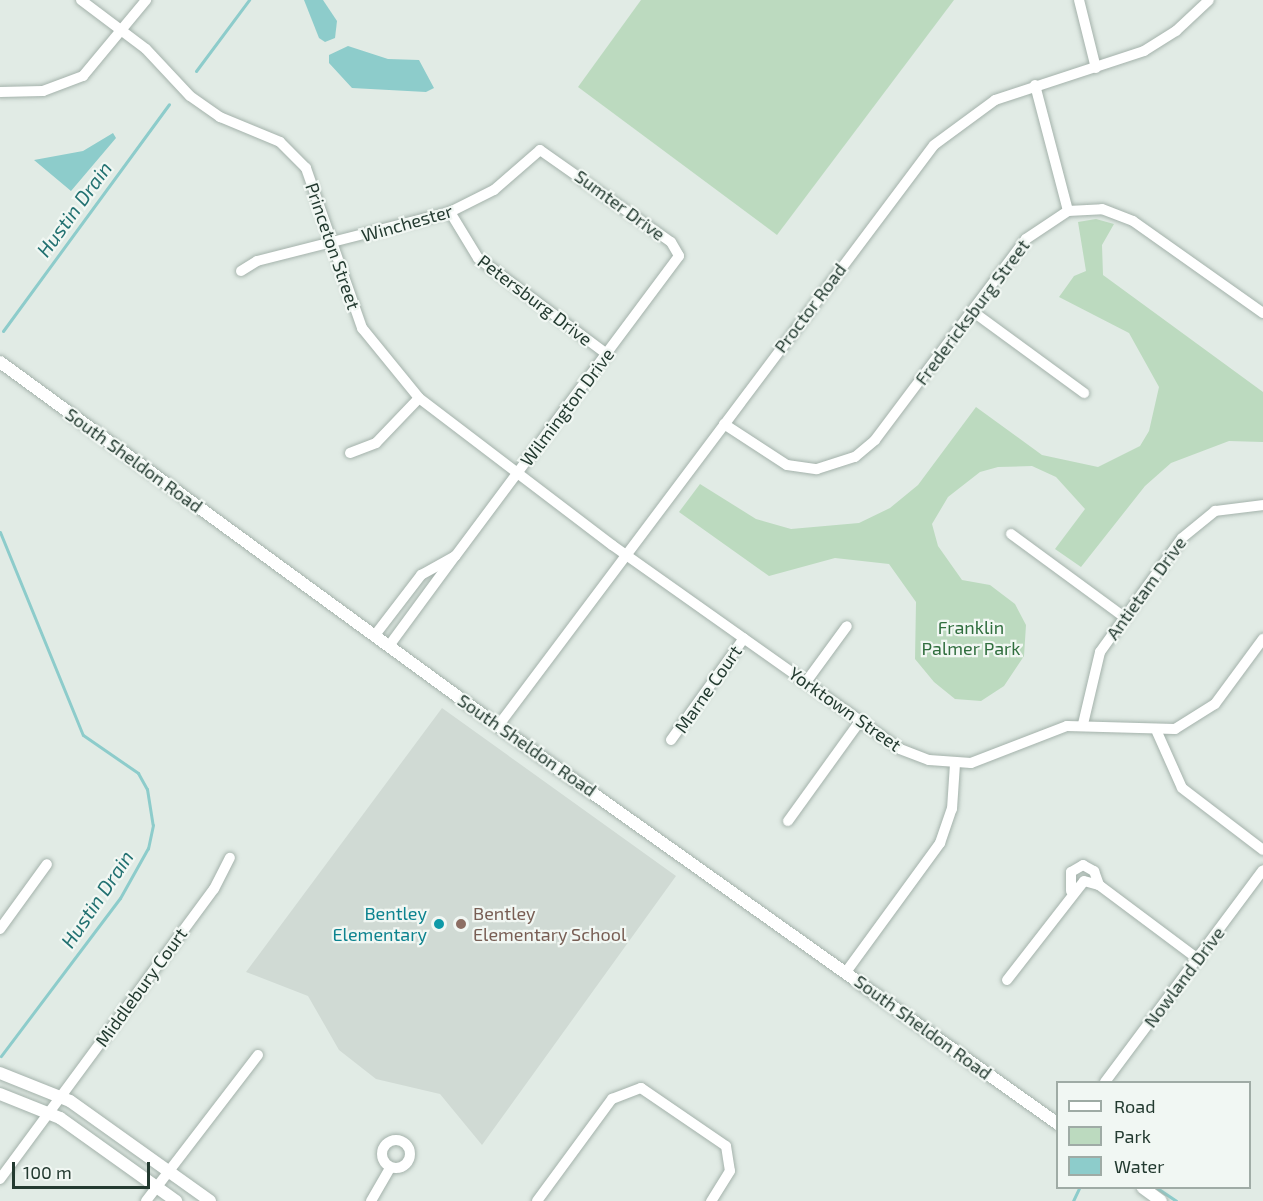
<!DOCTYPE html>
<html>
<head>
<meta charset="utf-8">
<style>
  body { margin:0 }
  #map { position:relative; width:1263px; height:1201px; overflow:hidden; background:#e1ebe5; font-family:"Exo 2",sans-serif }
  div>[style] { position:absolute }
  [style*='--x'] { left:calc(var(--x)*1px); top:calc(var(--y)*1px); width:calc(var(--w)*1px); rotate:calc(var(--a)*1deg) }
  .built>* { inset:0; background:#d0dad4 }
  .green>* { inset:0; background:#bcdabf }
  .water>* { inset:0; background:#8dcccb }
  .stream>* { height:3px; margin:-1.5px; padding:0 1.5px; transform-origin:1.5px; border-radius:1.5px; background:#8dcccb }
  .roads { filter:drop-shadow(0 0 2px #a4b2ab) drop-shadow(0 0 2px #a4b2ab) }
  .minor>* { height:10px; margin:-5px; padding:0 5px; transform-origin:5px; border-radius:5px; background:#fff }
  .minor>.ring { margin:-5px; padding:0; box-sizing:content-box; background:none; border:10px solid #fff; border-radius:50% }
  .tertiary>* { height:12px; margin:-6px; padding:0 6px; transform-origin:6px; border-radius:6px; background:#fff }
  .dots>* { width:16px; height:16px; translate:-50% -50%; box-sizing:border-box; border:3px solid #f1f7f3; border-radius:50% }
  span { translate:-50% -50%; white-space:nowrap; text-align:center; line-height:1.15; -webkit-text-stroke:4.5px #f1f7f3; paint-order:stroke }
  .street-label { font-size:18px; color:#233a30 }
  .park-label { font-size:18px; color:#306e3e }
  .culture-label { font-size:18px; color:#0d838f }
  .right { translate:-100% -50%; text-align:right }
  .education-label { font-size:18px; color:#785e54 }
  .left { translate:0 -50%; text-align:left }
  .water-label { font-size:20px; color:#227171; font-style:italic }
  .legend { position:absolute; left:1056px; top:1081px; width:195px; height:108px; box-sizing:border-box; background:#f1f7f3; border:2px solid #9faba5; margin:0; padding:8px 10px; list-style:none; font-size:18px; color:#233a30 }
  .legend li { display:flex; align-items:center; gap:12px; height:30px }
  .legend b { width:30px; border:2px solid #9faba5 }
  .scale { position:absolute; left:12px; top:1162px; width:138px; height:27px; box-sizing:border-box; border:3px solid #233a30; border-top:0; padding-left:8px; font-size:18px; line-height:21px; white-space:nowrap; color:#233a30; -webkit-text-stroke:4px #f1f7f3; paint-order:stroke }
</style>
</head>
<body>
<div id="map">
  <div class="built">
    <i style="clip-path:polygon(442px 708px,676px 876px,482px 1145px,440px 1094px,376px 1079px,339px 1050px,308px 996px,246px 972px)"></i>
  </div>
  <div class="green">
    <i style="clip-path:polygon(641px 0,954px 0,777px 235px,578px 87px)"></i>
    <i style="clip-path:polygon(1096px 219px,1114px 224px,1102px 245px,1103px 275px,1263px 392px,1263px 442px,1229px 441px,1171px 463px,1145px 486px,1081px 567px,1055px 549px,1085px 509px,1056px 477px,1032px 466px,998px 467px,980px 472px,948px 497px,932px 524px,938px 546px,962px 580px,990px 585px,1015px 604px,1026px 625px,1024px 656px,1004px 686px,981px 701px,955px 699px,934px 682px,915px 659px,916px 602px,889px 564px,835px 558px,769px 576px,679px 512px,700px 484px,756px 519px,791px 529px,859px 523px,890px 508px,918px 485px,976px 407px,1042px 455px,1098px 467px,1140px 446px,1149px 431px,1159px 387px,1129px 333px,1059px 297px,1074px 276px,1086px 271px,1078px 222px)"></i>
  </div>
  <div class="water">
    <i style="clip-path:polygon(304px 0,323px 0,337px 21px,335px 38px,325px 42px,319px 38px)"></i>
    <i style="clip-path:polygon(348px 46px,388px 59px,419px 60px,434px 88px,426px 92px,352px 88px,329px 63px,329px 55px)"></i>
    <i style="clip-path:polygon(113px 133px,116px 138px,71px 191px,34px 160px,83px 151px)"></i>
  </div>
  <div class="stream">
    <i style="--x:196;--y:71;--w:89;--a:-53.3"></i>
    <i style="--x:3;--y:331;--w:281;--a:-53.8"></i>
    <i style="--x:0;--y:532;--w:219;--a:67.8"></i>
    <i style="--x:83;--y:735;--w:67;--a:34.6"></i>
    <i style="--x:138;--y:773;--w:18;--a:61"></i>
    <i style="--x:147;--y:789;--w:36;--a:81"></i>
    <i style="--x:153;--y:825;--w:24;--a:102"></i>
    <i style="--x:148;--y:848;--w:57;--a:119.2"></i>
    <i style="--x:120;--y:898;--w:198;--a:127"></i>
    <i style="--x:1157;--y:1188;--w:23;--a:34"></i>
    <i style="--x:1073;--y:1201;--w:14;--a:-65"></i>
  </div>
  <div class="roads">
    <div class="minor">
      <i style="--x:81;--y:0;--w:81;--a:37"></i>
      <i style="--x:146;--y:49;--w:64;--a:46.9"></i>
      <i style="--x:190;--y:96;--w:37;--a:35"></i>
      <i style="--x:220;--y:117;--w:65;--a:22.6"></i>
      <i style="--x:280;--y:142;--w:37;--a:45"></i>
      <i style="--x:306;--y:168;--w:170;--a:70.7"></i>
      <i style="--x:362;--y:328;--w:90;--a:50.8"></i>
      <i style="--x:419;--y:398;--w:243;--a:37.3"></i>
      <i style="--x:612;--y:545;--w:353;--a:35.3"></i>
      <i style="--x:900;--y:749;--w:31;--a:21"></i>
      <i style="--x:929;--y:760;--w:42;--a:4.1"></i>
      <i style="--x:971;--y:763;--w:103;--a:-21.1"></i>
      <i style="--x:1067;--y:726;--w:108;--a:1.6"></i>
      <i style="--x:1175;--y:729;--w:47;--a:-32"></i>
      <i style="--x:1215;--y:704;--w:81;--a:-53.6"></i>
      <i style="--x:1079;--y:0;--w:70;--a:76"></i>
      <i style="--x:1035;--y:85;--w:130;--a:75.3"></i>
      <i style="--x:0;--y:92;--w:43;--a:-1.3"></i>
      <i style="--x:43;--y:91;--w:43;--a:-20.6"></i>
      <i style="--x:83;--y:76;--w:99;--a:-50.3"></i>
      <i style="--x:450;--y:212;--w:54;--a:58.7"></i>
      <i style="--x:478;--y:258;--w:161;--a:36.7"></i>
      <i style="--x:241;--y:271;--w:19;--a:-32"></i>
      <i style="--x:257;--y:261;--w:199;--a:-14.2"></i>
      <i style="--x:450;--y:212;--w:49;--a:-26.6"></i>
      <i style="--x:494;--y:190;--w:61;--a:-41"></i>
      <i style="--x:540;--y:150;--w:160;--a:35.1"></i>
      <i style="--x:671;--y:242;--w:16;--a:60"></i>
      <i style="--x:679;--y:256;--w:374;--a:126.7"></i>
      <i style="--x:972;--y:311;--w:139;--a:36.2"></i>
      <i style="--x:724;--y:424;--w:75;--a:33.1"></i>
      <i style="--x:787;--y:465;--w:30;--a:8"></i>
      <i style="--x:817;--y:469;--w:40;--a:-18"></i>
      <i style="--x:855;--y:457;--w:26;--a:-40"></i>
      <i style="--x:875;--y:440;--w:251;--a:-53.1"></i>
      <i style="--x:1026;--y:239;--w:50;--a:-33.7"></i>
      <i style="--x:1068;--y:211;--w:34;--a:-3"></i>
      <i style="--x:1102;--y:209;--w:33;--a:21"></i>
      <i style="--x:1133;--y:221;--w:159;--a:35.3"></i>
      <i style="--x:350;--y:453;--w:28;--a:-21"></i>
      <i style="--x:376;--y:443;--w:62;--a:-46.3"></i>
      <i style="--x:1011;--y:534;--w:140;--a:36.3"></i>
      <i style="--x:375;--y:635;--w:76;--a:-52.5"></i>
      <i style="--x:421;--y:575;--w:39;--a:-29"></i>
      <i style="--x:455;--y:556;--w:112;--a:126.3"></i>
      <i style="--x:806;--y:682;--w:69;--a:-53.8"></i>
      <i style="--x:1083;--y:724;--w:74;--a:-76.7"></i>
      <i style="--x:1100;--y:652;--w:140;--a:-54.3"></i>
      <i style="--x:1182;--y:538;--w:43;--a:-39.3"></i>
      <i style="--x:1215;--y:511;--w:48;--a:-7.1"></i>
      <i style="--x:498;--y:726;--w:726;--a:-53.11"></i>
      <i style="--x:934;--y:145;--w:76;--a:-36.4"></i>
      <i style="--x:995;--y:100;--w:157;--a:-18.2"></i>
      <i style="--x:1144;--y:51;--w:38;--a:-32"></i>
      <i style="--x:1176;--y:31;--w:45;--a:-43.2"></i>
      <i style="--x:1157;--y:732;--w:61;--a:65.9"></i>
      <i style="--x:1182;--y:788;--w:102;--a:37.4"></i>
      <i style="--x:671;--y:740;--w:125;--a:-54.4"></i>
      <i style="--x:788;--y:821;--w:123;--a:-54.2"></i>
      <i style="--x:1071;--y:891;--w:19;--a:-90"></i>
      <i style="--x:1071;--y:872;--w:14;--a:-30"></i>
      <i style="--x:1083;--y:865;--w:13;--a:29"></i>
      <i style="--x:1094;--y:871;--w:15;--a:70"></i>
      <i style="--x:0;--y:929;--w:80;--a:-54.1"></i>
      <i style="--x:846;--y:972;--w:160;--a:-53.9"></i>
      <i style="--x:940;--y:843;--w:36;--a:-71"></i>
      <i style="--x:952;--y:809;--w:45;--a:-86.2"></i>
      <i style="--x:1007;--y:980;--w:125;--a:-52.1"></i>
      <i style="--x:1084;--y:881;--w:16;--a:15"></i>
      <i style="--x:1099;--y:885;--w:124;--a:36.8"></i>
      <i style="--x:1105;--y:1082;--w:264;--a:-53.3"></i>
      <i class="ring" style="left:382px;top:1140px;width:18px;height:18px"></i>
      <i style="--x:0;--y:1179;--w:360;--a:-53.6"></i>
      <i style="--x:214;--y:889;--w:35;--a:-63"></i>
      <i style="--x:146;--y:1201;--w:184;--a:-52.5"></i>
      <i style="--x:371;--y:1201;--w:39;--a:-60"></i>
      <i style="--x:537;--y:1201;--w:127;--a:-53.7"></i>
      <i style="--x:612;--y:1099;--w:31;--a:-21"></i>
      <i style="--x:641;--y:1088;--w:103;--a:34.3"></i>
      <i style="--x:726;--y:1146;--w:25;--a:81"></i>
      <i style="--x:730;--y:1171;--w:36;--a:122"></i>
    </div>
    <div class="tertiary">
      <i style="--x:0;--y:362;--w:617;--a:36.16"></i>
      <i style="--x:498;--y:726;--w:687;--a:35.4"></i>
      <i style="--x:0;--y:1073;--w:75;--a:21.8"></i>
      <i style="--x:70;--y:1101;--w:172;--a:35.5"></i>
      <i style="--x:0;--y:1094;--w:65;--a:21.8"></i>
      <i style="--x:60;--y:1118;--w:143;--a:35.6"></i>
      <i style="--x:1143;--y:1188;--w:22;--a:36"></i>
    </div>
  </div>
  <div class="dots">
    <i style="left:439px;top:924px;background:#0f9aa8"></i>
    <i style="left:461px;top:924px;background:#8d6e63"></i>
  </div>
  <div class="street-label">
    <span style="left:620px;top:205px;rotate:36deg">Sumter Drive</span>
    <span style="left:407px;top:223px;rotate:-16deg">Winchester</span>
    <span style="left:333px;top:246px;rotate:71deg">Princeton Street</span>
    <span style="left:535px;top:300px;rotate:37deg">Petersburg Drive</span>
    <span style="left:810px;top:308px;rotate:-53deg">Proctor Road</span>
    <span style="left:972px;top:312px;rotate:-53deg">Fredericksburg Street</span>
    <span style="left:567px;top:407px;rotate:-53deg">Wilmington Drive</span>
    <span style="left:134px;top:460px;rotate:36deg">South Sheldon Road</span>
    <span style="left:1146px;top:588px;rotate:-54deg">Antietam Drive</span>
    <span style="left:708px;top:689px;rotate:-55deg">Marne Court</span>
    <span style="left:845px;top:709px;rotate:35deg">Yorktown Street</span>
    <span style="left:527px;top:745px;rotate:35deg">South Sheldon Road</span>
    <span style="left:1184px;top:977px;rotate:-53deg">Nowland Drive</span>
    <span style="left:141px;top:987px;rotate:-54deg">Middlebury Court</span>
    <span style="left:923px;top:1027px;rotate:36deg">South Sheldon Road</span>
  </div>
  <div class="park-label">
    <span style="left:971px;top:638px">Franklin<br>Palmer Park</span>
  </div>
  <div class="culture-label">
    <span class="right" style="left:427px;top:924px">Bentley<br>Elementary</span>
  </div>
  <div class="education-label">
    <span class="left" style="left:473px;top:924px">Bentley<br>Elementary School</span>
  </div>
  <div class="water-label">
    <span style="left:74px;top:209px;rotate:-54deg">Hustin Drain</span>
    <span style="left:97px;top:899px;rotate:-56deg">Hustin Drain</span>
  </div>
  <ul class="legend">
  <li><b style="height:8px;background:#fff"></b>Road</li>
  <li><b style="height:16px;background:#bcdabf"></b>Park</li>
  <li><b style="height:16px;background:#8dcccb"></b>Water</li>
  </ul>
  <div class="scale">100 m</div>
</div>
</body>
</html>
